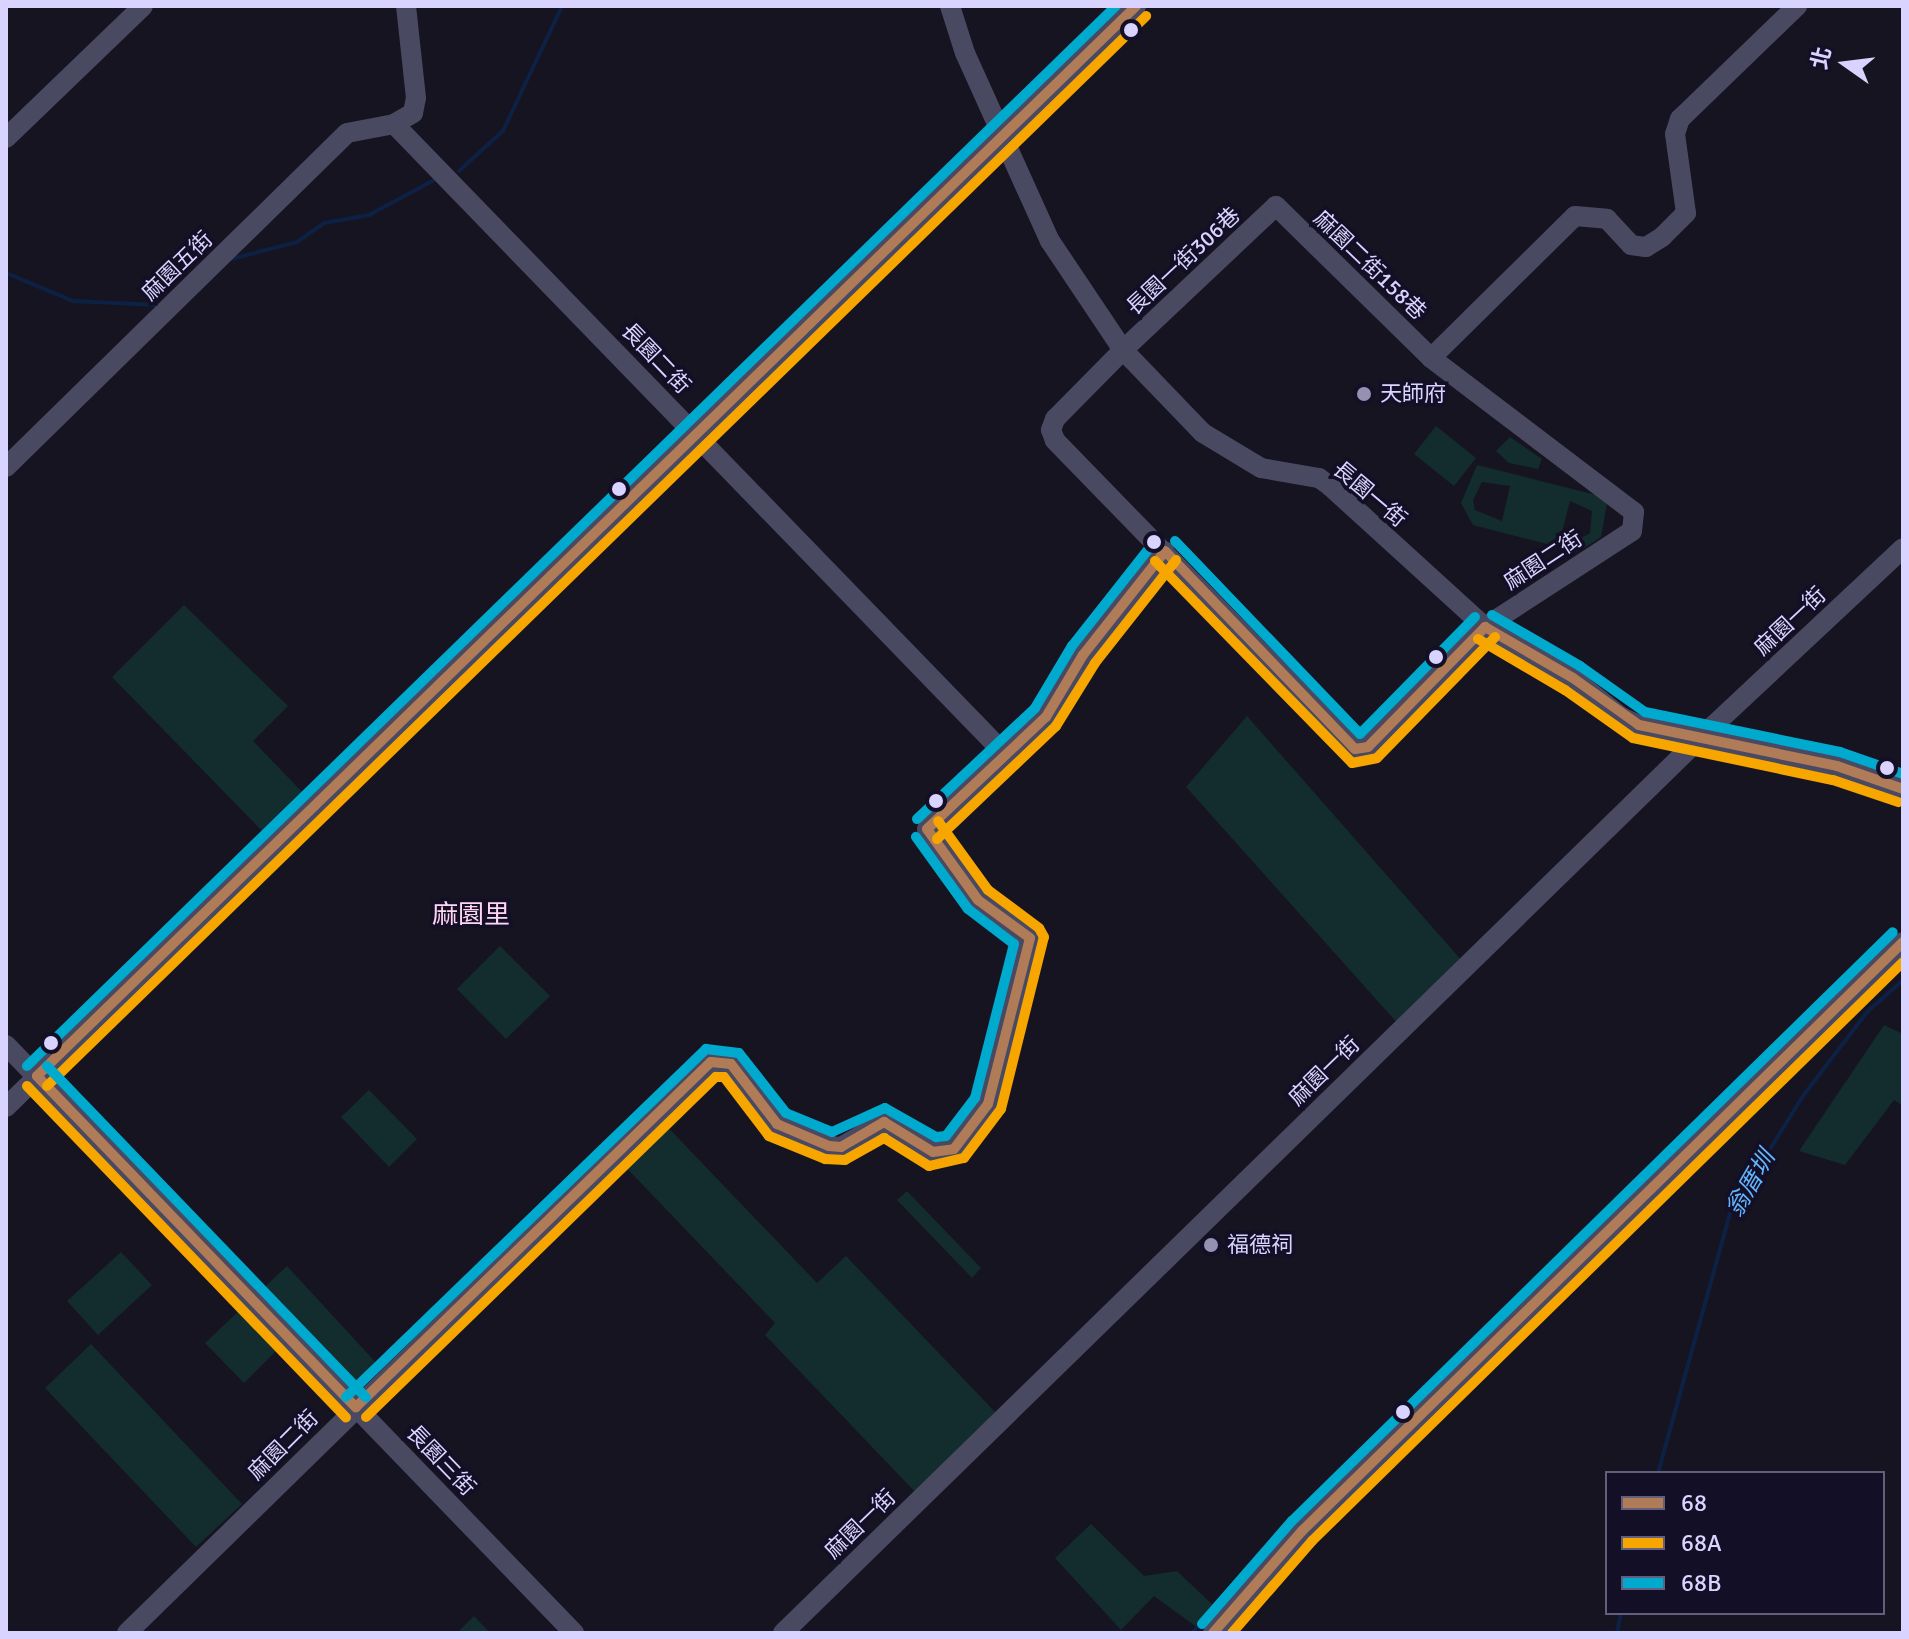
<!DOCTYPE html>
<html>
<head>
<meta charset="utf-8">
<style>
  body { margin:0 }
  #map { position:relative; width:1909px; height:1639px; overflow:hidden; background:#161421; font-family:Signika,"Noto Sans TC",sans-serif }
  div>[style] { position:absolute }
  [style*='--x'] { left:calc(var(--x)*1px); top:calc(var(--y)*1px); width:calc(var(--w)*1px); rotate:calc(var(--a)*1deg) }
  .green>* { inset:0; background:#132c2d }
  .stream>* { height:4px; margin:-2px; padding:0 2px; transform-origin:2px; border-radius:2px; background:#0d2144 }
  .minor>* { height:20px; margin:-10px; padding:0 10px; transform-origin:10px; border-radius:10px; background:#4a4962 }
  .bus-1>* { height:10px; margin:-5px; padding:0 5px; transform-origin:5px; border-radius:5px; background:#b07c57 }
  .bus-2>* { height:10px; margin:-5px; padding:0 5px; transform-origin:5px; border-radius:5px; background:#f7a600 }
  .bus-3>* { height:10px; margin:-5px; padding:0 5px; transform-origin:5px; border-radius:5px; background:#00a9ce }
  .dots>* { width:22px; height:22px; translate:-50% -50%; box-sizing:border-box; border:4px solid #130f26; border-radius:50% }
  span { translate:-50% -50%; white-space:nowrap; text-align:center; line-height:1.15; -webkit-text-stroke:7px #130f26; paint-order:stroke }
  .street-label { font-size:22px; color:#d9d4ff }
  .poi-label { font-size:22px; color:#d9d4ff }
  .left { translate:0 -50%; text-align:left }
  .water-label { font-size:24px; color:#62b6ff; font-style:italic }
  .quarter-label { font-size:26px; color:#ffd6f0 }
  .frame { position:absolute; inset:0; border:8px solid #d9d4ff; pointer-events:none }
  .legend { position:absolute; left:1605px; top:1471px; width:280px; height:144px; box-sizing:border-box; background:#130f26; border:2px solid #625e7d; margin:0; padding:10px 14px; list-style:none; font-size:24px; color:#d9d4ff }
  .legend li { display:flex; align-items:center; gap:16px; height:40px }
  .legend b { width:40px; border:2px solid #625e7d }
  .north { position:absolute; left:1805px; top:24px; width:80px; height:80px; -webkit-text-stroke:6px #130f26; paint-order:stroke; rotate:284deg; font-size:22px; font-weight:700; line-height:32px; text-align:center; color:#d9d4ff }
  .north::after { content:''; display:block; margin:auto; width:28px; height:36px; background:#d9d4ff; clip-path:polygon(50% 0,100% 100%,50% 72%,0 100%) }
</style>
</head>
<body>
<div id="map">
  <div class="green">
    <i style="clip-path:polygon(1436px 426px,1476px 458px,1454px 486px,1414px 454px)"></i>
    <i style="clip-path:polygon(1510px 437px,1542px 459px,1538px 469px,1509px 463px,1496px 451px)"></i>
    <i style="clip-path:polygon(evenodd,1477px 465px,1608px 498px,1601px 537px,1578px 552px,1473px 525px,1461px 503px,1477px 465px,1482px 482px,1510px 486px,1502px 521px,1475px 510px,1473px 500px,1482px 482px,1477px 465px,1570px 501px,1592px 511px,1590px 533px,1578px 540px,1561px 536px,1570px 501px)"></i>
    <i style="clip-path:polygon(184px 605px,288px 706px,253px 741px,308px 798px,268px 837px,112px 677px)"></i>
    <i style="clip-path:polygon(1247px 716px,1463px 962px,1399px 1025px,1186px 787px)"></i>
    <i style="clip-path:polygon(500px 946px,550px 996px,506px 1039px,457px 989px)"></i>
    <i style="clip-path:polygon(1884px 1025px,1903px 1034px,1903px 1106px,1894px 1100px,1845px 1165px,1799px 1151px)"></i>
    <i style="clip-path:polygon(369px 1090px,417px 1139px,389px 1167px,341px 1117px)"></i>
    <i style="clip-path:polygon(658px 1117px,817px 1283px,846px 1256px,999px 1416px,918px 1495px,765px 1335px,775px 1323px,617px 1158px)"></i>
    <i style="clip-path:polygon(907px 1191px,981px 1268px,972px 1278px,897px 1200px)"></i>
    <i style="clip-path:polygon(121px 1252px,152px 1285px,98px 1335px,67px 1301px)"></i>
    <i style="clip-path:polygon(287px 1266px,380px 1367px,350px 1395px,256px 1295px)"></i>
    <i style="clip-path:polygon(245px 1305px,282px 1345px,244px 1383px,205px 1343px)"></i>
    <i style="clip-path:polygon(91px 1344px,242px 1504px,196px 1547px,45px 1388px)"></i>
    <i style="clip-path:polygon(1091px 1524px,1144px 1576px,1177px 1571px,1215px 1607px,1198px 1628px,1154px 1596px,1121px 1630px,1055px 1558px)"></i>
    <i style="clip-path:polygon(474px 1616px,490px 1633px,457px 1633px)"></i>
  </div>
  <div class="stream">
    <i style="--x:459;--y:171;--w:59;--a:-42.3"></i>
    <i style="--x:503;--y:131;--w:138;--a:-64.7"></i>
    <i style="--x:231;--y:259;--w:68;--a:-14.4"></i>
    <i style="--x:297;--y:242;--w:33;--a:-35"></i>
    <i style="--x:324;--y:223;--w:46;--a:-10.1"></i>
    <i style="--x:369;--y:215;--w:74;--a:-28.3"></i>
    <i style="--x:6;--y:273;--w:73;--a:22.7"></i>
    <i style="--x:73;--y:301;--w:84;--a:2.7"></i>
    <i style="--x:1577;--y:1240;--w:407;--a:-43.7"></i>
    <i style="--x:1426;--y:1387;--w:187;--a:-44.1"></i>
    <i style="--x:1658;--y:1473;--w:269;--a:-74.5"></i>
    <i style="--x:1730;--y:1214;--w:139;--a:-58.3"></i>
    <i style="--x:1803;--y:1096;--w:106;--a:-52.7"></i>
    <i style="--x:1867;--y:1012;--w:48;--a:-41.6"></i>
    <i style="--x:1192;--y:1633;--w:147;--a:-48.6"></i>
    <i style="--x:1289;--y:1523;--w:169;--a:-44.8"></i>
    <i style="--x:1617;--y:1633;--w:20;--a:-79"></i>
  </div>
  <div class="minor">
    <i style="--x:950;--y:6;--w:49;--a:72.3"></i>
    <i style="--x:965;--y:53;--w:206;--a:65.7"></i>
    <i style="--x:1050;--y:241;--w:131;--a:56.2"></i>
    <i style="--x:1123;--y:350;--w:115;--a:46.1"></i>
    <i style="--x:1203;--y:433;--w:68;--a:31.1"></i>
    <i style="--x:1261;--y:468;--w:59;--a:9.8"></i>
    <i style="--x:1319;--y:478;--w:14;--a:36"></i>
    <i style="--x:1330;--y:486;--w:210;--a:42.3"></i>
    <i style="--x:1485;--y:627;--w:102;--a:30.1"></i>
    <i style="--x:1573;--y:678;--w:62;--a:39.1"></i>
    <i style="--x:1621;--y:717;--w:20;--a:24"></i>
    <i style="--x:1639;--y:725;--w:202;--a:11.7"></i>
    <i style="--x:1837;--y:766;--w:70;--a:19.2"></i>
    <i style="--x:394;--y:124;--w:879;--a:45.88"></i>
    <i style="--x:6;--y:138;--w:190;--a:-43.9"></i>
    <i style="--x:1276;--y:206;--w:217;--a:44.4"></i>
    <i style="--x:1431;--y:358;--w:255;--a:37.2"></i>
    <i style="--x:1634;--y:512;--w:19;--a:96"></i>
    <i style="--x:1632;--y:531;--w:176;--a:146.9"></i>
    <i style="--x:1485;--y:627;--w:168;--a:134.3"></i>
    <i style="--x:1368;--y:747;--w:13;--a:171"></i>
    <i style="--x:1355;--y:749;--w:431;--a:-134.2"></i>
    <i style="--x:1055;--y:440;--w:11;--a:-112"></i>
    <i style="--x:1051;--y:430;--w:12;--a:-70"></i>
    <i style="--x:1055;--y:419;--w:97;--a:-45.4"></i>
    <i style="--x:1123;--y:350;--w:210;--a:-43.3"></i>
    <i style="--x:1431;--y:358;--w:202;--a:-44.6"></i>
    <i style="--x:1575;--y:216;--w:32;--a:5"></i>
    <i style="--x:1607;--y:219;--w:35;--a:47"></i>
    <i style="--x:1631;--y:245;--w:15;--a:8"></i>
    <i style="--x:1646;--y:247;--w:19;--a:-32"></i>
    <i style="--x:1662;--y:237;--w:34;--a:-45"></i>
    <i style="--x:1686;--y:213;--w:80;--a:-97.9"></i>
    <i style="--x:1675;--y:134;--w:16;--a:-72"></i>
    <i style="--x:1680;--y:119;--w:163;--a:-44"></i>
    <i style="--x:6;--y:467;--w:477;--a:-44.4"></i>
    <i style="--x:347;--y:133;--w:48;--a:-10.8"></i>
    <i style="--x:394;--y:124;--w:22;--a:-30"></i>
    <i style="--x:413;--y:113;--w:15;--a:-79"></i>
    <i style="--x:416;--y:98;--w:93;--a:-96.2"></i>
    <i style="--x:6;--y:1045;--w:818;--a:45.99"></i>
    <i style="--x:6;--y:1107;--w:1578;--a:-44.26"></i>
    <i style="--x:127;--y:1633;--w:817;--a:-44.36"></i>
    <i style="--x:711;--y:1062;--w:20;--a:6"></i>
    <i style="--x:731;--y:1064;--w:76;--a:52.5"></i>
    <i style="--x:777;--y:1124;--w:56;--a:22.9"></i>
    <i style="--x:829;--y:1146;--w:12;--a:5"></i>
    <i style="--x:841;--y:1147;--w:50;--a:-30.2"></i>
    <i style="--x:884;--y:1122;--w:57;--a:31.5"></i>
    <i style="--x:933;--y:1152;--w:21;--a:-8"></i>
    <i style="--x:954;--y:1149;--w:56;--a:-52.9"></i>
    <i style="--x:988;--y:1104;--w:171;--a:-75.8"></i>
    <i style="--x:1030;--y:938;--w:64;--a:-143.8"></i>
    <i style="--x:978;--y:900;--w:87;--a:-125.7"></i>
    <i style="--x:927;--y:829;--w:163;--a:-43.3"></i>
    <i style="--x:1046;--y:717;--w:72;--a:-59.2"></i>
    <i style="--x:1083;--y:655;--w:132;--a:-51.7"></i>
    <i style="--x:783;--y:1633;--w:1280;--a:-44.3"></i>
    <i style="--x:1699;--y:739;--w:279;--a:-43.1"></i>
    <i style="--x:1213;--y:1633;--w:135;--a:-48.9"></i>
    <i style="--x:1302;--y:1531;--w:841;--a:-44.42"></i>
  </div>
  <div class="bus-1">
    <i style="--x:1165;--y:551;--w:274;--a:46.2"></i>
    <i style="--x:1355;--y:749;--w:13;--a:-9"></i>
    <i style="--x:1368;--y:747;--w:168;--a:-45.7"></i>
    <i style="--x:1485;--y:627;--w:102;--a:30.1"></i>
    <i style="--x:1573;--y:678;--w:81;--a:35.5"></i>
    <i style="--x:1639;--y:725;--w:202;--a:11.7"></i>
    <i style="--x:1837;--y:766;--w:70;--a:19.2"></i>
    <i style="--x:927;--y:829;--w:163;--a:-43.3"></i>
    <i style="--x:1046;--y:717;--w:72;--a:-59.2"></i>
    <i style="--x:1083;--y:655;--w:132;--a:-51.7"></i>
    <i style="--x:37;--y:1076;--w:1534;--a:-44.23"></i>
    <i style="--x:37;--y:1076;--w:460;--a:46.1"></i>
    <i style="--x:356;--y:1407;--w:495;--a:-44.2"></i>
    <i style="--x:711;--y:1062;--w:20;--a:6"></i>
    <i style="--x:731;--y:1064;--w:76;--a:52.5"></i>
    <i style="--x:777;--y:1124;--w:56;--a:22.9"></i>
    <i style="--x:829;--y:1146;--w:12;--a:5"></i>
    <i style="--x:841;--y:1147;--w:50;--a:-30.2"></i>
    <i style="--x:884;--y:1122;--w:57;--a:31.5"></i>
    <i style="--x:933;--y:1152;--w:21;--a:-8"></i>
    <i style="--x:954;--y:1149;--w:56;--a:-52.9"></i>
    <i style="--x:988;--y:1104;--w:171;--a:-75.8"></i>
    <i style="--x:1030;--y:938;--w:64;--a:-143.8"></i>
    <i style="--x:978;--y:900;--w:87;--a:-125.7"></i>
    <i style="--x:1213;--y:1633;--w:135;--a:-48.9"></i>
    <i style="--x:1302;--y:1531;--w:841;--a:-44.42"></i>
  </div>
  <div class="bus-2">
    <i style="--x:1155;--y:561;--w:282;--a:45.7"></i>
    <i style="--x:1352;--y:763;--w:25;--a:-11"></i>
    <i style="--x:1377;--y:758;--w:169;--a:-45.7"></i>
    <i style="--x:1478;--y:639;--w:101;--a:30.4"></i>
    <i style="--x:1565;--y:690;--w:83;--a:35.2"></i>
    <i style="--x:1633;--y:738;--w:204;--a:11.9"></i>
    <i style="--x:1833;--y:780;--w:69;--a:18.7"></i>
    <i style="--x:937;--y:839;--w:164;--a:-43.5"></i>
    <i style="--x:1056;--y:726;--w:74;--a:-58.2"></i>
    <i style="--x:1095;--y:663;--w:131;--a:-51.8"></i>
    <i style="--x:27;--y:1086;--w:460;--a:46.1"></i>
    <i style="--x:47;--y:1086;--w:1534;--a:-44.23"></i>
    <i style="--x:366;--y:1417;--w:488;--a:-44.2"></i>
    <i style="--x:716;--y:1077;--w:8;--a:0"></i>
    <i style="--x:724;--y:1077;--w:74;--a:52.7"></i>
    <i style="--x:769;--y:1136;--w:61;--a:22.3"></i>
    <i style="--x:825;--y:1159;--w:20;--a:3"></i>
    <i style="--x:845;--y:1160;--w:45;--a:-29.4"></i>
    <i style="--x:884;--y:1138;--w:53;--a:31.9"></i>
    <i style="--x:929;--y:1166;--w:36;--a:-13"></i>
    <i style="--x:964;--y:1158;--w:61;--a:-52.9"></i>
    <i style="--x:1001;--y:1109;--w:177;--a:-76"></i>
    <i style="--x:1044;--y:937;--w:10;--a:-119"></i>
    <i style="--x:1039;--y:928;--w:64;--a:-143.3"></i>
    <i style="--x:988;--y:890;--w:85;--a:-125.9"></i>
    <i style="--x:1232;--y:1633;--w:122;--a:-49"></i>
    <i style="--x:1312;--y:1541;--w:827;--a:-44.41"></i>
  </div>
  <div class="bus-3">
    <i style="--x:1175;--y:541;--w:267;--a:46.2"></i>
    <i style="--x:1360;--y:734;--w:164;--a:-45.5"></i>
    <i style="--x:1492;--y:615;--w:102;--a:30.1"></i>
    <i style="--x:1580;--y:666;--w:80;--a:35.3"></i>
    <i style="--x:1645;--y:712;--w:199;--a:11.6"></i>
    <i style="--x:1840;--y:752;--w:67;--a:19.2"></i>
    <i style="--x:917;--y:819;--w:162;--a:-43.2"></i>
    <i style="--x:1035;--y:708;--w:72;--a:-59.2"></i>
    <i style="--x:1072;--y:646;--w:132;--a:-51.7"></i>
    <i style="--x:27;--y:1066;--w:1520;--a:-44.23"></i>
    <i style="--x:47;--y:1066;--w:460;--a:46.1"></i>
    <i style="--x:346;--y:1397;--w:501;--a:-44.03"></i>
    <i style="--x:706;--y:1049;--w:33;--a:7"></i>
    <i style="--x:739;--y:1053;--w:76;--a:51.9"></i>
    <i style="--x:786;--y:1113;--w:50;--a:22.4"></i>
    <i style="--x:832;--y:1132;--w:58;--a:-24.4"></i>
    <i style="--x:885;--y:1108;--w:59;--a:29.6"></i>
    <i style="--x:936;--y:1137;--w:10;--a:-6"></i>
    <i style="--x:946;--y:1136;--w:48;--a:-52.7"></i>
    <i style="--x:975;--y:1098;--w:159;--a:-75.8"></i>
    <i style="--x:1014;--y:944;--w:58;--a:-142.7"></i>
    <i style="--x:968;--y:909;--w:89;--a:-125.8"></i>
    <i style="--x:1202;--y:1624;--w:137;--a:-48.9"></i>
    <i style="--x:1292;--y:1521;--w:841;--a:-44.42"></i>
  </div>
  <div class="dots">
    <i style="left:1131px;top:30px;background:#d9d4ff"></i>
    <i style="left:1364px;top:394px;background:#9591b1"></i>
    <i style="left:619px;top:489px;background:#d9d4ff"></i>
    <i style="left:1154px;top:542px;background:#d9d4ff"></i>
    <i style="left:1436px;top:657px;background:#d9d4ff"></i>
    <i style="left:1887px;top:768px;background:#d9d4ff"></i>
    <i style="left:936px;top:801px;background:#d9d4ff"></i>
    <i style="left:51px;top:1043px;background:#d9d4ff"></i>
    <i style="left:1211px;top:1245px;background:#9591b1"></i>
    <i style="left:1403px;top:1412px;background:#d9d4ff"></i>
  </div>
  <div class="street-label">
    <span style="left:1183px;top:261px;rotate:-43deg">長園一街306巷</span>
    <span style="left:1370px;top:265px;rotate:44deg">麻園二街158巷</span>
    <span style="left:177px;top:266px;rotate:-44deg">麻園五街</span>
    <span style="left:656px;top:358px;rotate:46deg">長園二街</span>
    <span style="left:1370px;top:494px;rotate:40deg">長園一街</span>
    <span style="left:1543px;top:560px;rotate:-33deg">麻園二街</span>
    <span style="left:1790px;top:621px;rotate:-43deg">麻園一街</span>
    <span style="left:1324px;top:1071px;rotate:-44deg">麻園一街</span>
    <span style="left:283px;top:1445px;rotate:-45deg">麻園二街</span>
    <span style="left:441px;top:1460px;rotate:46deg">長園三街</span>
    <span style="left:860px;top:1524px;rotate:-44deg">麻園一街</span>
  </div>
  <div class="poi-label">
    <span class="left" style="left:1380px;top:394px">天師府</span>
    <span class="left" style="left:1227px;top:1245px">福德祠</span>
  </div>
  <div class="water-label">
    <span style="left:1751px;top:1184px;rotate:-60deg">翁厝圳</span>
  </div>
  <div class="quarter-label">
    <span style="left:471px;top:916px">麻園里</span>
  </div>
  <div class="frame"></div>
  <ul class="legend">
  <li><b style="height:10px;background:#b07c57"></b>68</li>
  <li><b style="height:10px;background:#f7a600"></b>68A</li>
  <li><b style="height:10px;background:#00a9ce"></b>68B</li>
  </ul>
  <div class="north">北</div>
</div>
</body>
</html>
